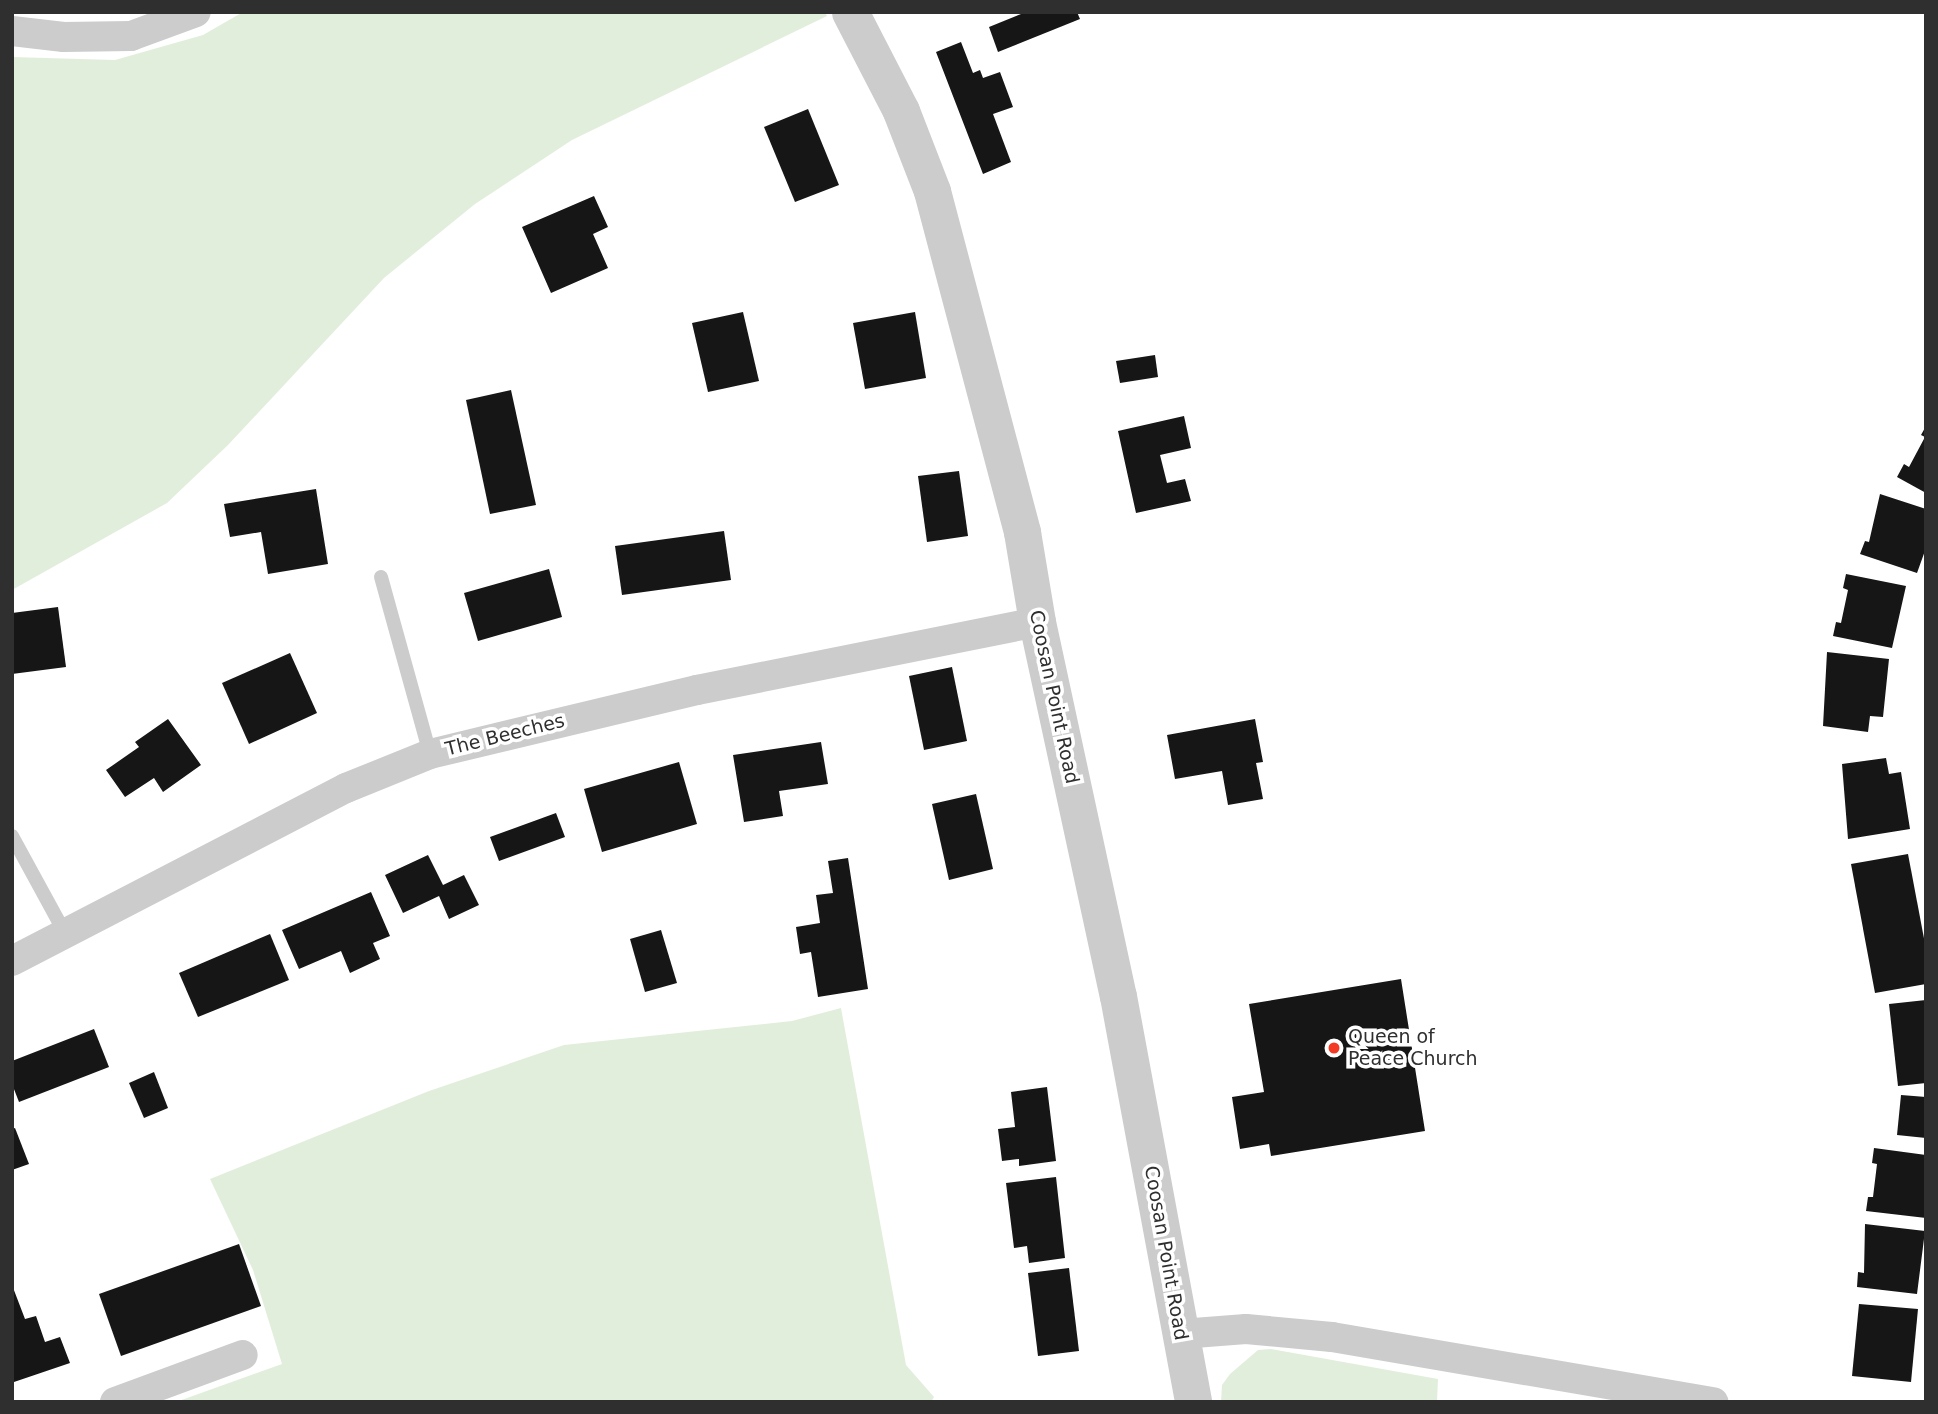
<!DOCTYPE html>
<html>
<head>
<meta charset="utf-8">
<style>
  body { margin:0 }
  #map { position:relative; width:1938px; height:1414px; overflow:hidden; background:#fff; font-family:"DejaVu Sans",sans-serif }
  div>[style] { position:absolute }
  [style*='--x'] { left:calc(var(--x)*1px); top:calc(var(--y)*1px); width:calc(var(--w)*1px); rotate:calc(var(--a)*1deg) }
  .green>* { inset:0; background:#e2eedc }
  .building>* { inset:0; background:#161616 }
  .service>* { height:14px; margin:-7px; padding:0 7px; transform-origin:7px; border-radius:7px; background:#ccc }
  .minor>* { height:30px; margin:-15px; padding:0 15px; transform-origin:15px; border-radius:15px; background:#ccc }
  .tertiary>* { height:37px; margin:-18.5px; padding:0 18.5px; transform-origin:18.5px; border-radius:18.5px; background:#ccc }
  .dots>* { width:19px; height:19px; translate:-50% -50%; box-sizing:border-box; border:4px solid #fff; border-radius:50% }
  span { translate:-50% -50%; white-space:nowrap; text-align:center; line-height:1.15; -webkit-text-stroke:7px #fff; paint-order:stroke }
  .street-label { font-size:19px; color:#2f2f2f }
  .poi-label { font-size:19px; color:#2f2f2f }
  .left { translate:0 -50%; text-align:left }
  .frame { position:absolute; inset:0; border:14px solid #2f2f2f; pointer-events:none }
</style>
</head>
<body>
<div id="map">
  <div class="green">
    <i style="clip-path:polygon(243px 12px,825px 12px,827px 16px,572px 140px,475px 204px,384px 278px,228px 445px,167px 503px,12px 590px,12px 57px,115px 60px,203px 35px)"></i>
    <i style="clip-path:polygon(841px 1008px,906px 1365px,934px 1397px,931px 1402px,176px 1402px,282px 1364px,253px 1270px,210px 1179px,429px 1091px,564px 1045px,792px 1021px)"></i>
    <i style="clip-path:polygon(1271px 1349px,1438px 1379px,1437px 1402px,1221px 1402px,1222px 1385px,1230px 1374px,1258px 1350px)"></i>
  </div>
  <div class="building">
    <i style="clip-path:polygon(1026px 12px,1077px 12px,1080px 19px,998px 52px,989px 27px)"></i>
    <i style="clip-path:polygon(961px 42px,973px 73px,980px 70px,983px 78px,1000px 72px,1013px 107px,993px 114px,1011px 162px,983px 174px,936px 52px)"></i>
    <i style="clip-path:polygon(808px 109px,839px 185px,795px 202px,764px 127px)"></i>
    <i style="clip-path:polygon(594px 196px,608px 227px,593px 234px,608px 268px,551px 293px,522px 227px)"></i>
    <i style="clip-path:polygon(743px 312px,759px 381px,708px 392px,692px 323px)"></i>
    <i style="clip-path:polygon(915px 312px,926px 378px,865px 389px,853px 323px)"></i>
    <i style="clip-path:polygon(1155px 355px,1158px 377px,1120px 383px,1116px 361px)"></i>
    <i style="clip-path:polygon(511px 390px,536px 505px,490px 514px,466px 400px)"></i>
    <i style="clip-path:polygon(1184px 416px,1191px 448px,1160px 455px,1167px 483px,1185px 479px,1191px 501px,1136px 513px,1118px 431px)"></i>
    <i style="clip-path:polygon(1926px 426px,1926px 493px,1897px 477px,1904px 464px,1909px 467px,1925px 437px,1921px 435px)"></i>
    <i style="clip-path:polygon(959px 471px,968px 536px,927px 542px,918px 476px)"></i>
    <i style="clip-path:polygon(316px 489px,328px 564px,268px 574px,261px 532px,230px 537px,224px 504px)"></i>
    <i style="clip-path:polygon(1880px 494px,1926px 509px,1926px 548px,1917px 573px,1860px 554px,1865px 541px,1869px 542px)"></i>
    <i style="clip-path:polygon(724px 531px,731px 580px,622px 595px,615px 546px)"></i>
    <i style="clip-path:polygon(549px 569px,562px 617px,478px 641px,464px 593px)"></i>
    <i style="clip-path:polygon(1846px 574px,1906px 586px,1892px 648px,1833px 636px,1836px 622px,1841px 623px,1848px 590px,1843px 588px)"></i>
    <i style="clip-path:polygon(58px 607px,66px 667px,12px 674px,12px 613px)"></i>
    <i style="clip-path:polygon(1827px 652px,1889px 659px,1883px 717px,1870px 716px,1868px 732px,1823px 726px)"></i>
    <i style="clip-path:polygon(290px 653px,317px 713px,249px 744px,222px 683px)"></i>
    <i style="clip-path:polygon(952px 667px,967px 741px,924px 750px,909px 676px)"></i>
    <i style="clip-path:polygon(168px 719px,201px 765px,163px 792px,154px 778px,125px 797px,106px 770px,139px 747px,135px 742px)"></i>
    <i style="clip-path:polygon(1255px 719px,1263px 762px,1256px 763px,1263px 799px,1228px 805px,1222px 771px,1175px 779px,1167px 735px)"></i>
    <i style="clip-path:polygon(821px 742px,828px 784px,779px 791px,783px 816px,744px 822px,733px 755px)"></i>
    <i style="clip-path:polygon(1886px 758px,1889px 774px,1901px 772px,1910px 829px,1848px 839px,1842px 764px)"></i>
    <i style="clip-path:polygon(679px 762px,697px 824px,602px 852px,584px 789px)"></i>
    <i style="clip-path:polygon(976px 794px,993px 869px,949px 880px,932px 804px)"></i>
    <i style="clip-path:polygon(556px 813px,565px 837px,499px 861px,490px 837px)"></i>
    <i style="clip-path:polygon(1908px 854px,1926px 949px,1926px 984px,1875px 993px,1851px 864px)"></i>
    <i style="clip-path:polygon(428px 855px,443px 885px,464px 875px,479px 905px,449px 919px,439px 896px,403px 913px,385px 875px)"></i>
    <i style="clip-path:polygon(848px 858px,868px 989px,818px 997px,811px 952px,800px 954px,796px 927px,820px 923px,816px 895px,833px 893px,828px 861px)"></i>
    <i style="clip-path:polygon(371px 892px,390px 936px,373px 943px,380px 959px,350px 973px,341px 951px,299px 969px,282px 930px)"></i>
    <i style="clip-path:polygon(661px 930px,677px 983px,645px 992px,630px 939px)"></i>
    <i style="clip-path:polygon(270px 934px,289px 980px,198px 1017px,179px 973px)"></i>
    <i style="clip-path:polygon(1401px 979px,1425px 1131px,1271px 1156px,1269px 1144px,1240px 1149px,1232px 1097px,1264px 1092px,1249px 1004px)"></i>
    <i style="clip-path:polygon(1926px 1000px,1926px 1083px,1898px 1086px,1889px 1004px)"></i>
    <i style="clip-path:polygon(94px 1029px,109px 1067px,19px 1102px,12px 1084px,12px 1061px)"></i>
    <i style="clip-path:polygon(154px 1072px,168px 1108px,144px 1118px,129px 1083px)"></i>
    <i style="clip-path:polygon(1047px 1087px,1056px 1161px,1019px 1166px,1019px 1159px,1002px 1161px,998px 1129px,1015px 1127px,1011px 1092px)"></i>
    <i style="clip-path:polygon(1901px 1095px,1926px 1097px,1926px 1138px,1897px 1135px)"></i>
    <i style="clip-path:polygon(15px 1128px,29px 1164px,12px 1170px,12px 1129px)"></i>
    <i style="clip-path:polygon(1874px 1148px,1926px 1155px,1926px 1218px,1866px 1211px,1868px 1197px,1873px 1197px,1877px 1164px,1872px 1163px)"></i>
    <i style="clip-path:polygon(1056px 1177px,1065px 1258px,1029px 1263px,1027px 1246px,1014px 1248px,1006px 1183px)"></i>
    <i style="clip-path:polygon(1865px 1224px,1925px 1231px,1917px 1294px,1857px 1287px,1858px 1272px,1864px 1273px)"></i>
    <i style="clip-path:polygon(239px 1244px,261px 1306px,121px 1356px,99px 1294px)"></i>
    <i style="clip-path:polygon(1069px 1268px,1079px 1351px,1038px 1356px,1028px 1273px)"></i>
    <i style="clip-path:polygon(12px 1285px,25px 1319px,36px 1316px,45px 1342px,60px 1337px,70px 1363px,14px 1382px)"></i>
    <i style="clip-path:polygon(1859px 1304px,1918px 1309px,1911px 1382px,1852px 1376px)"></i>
  </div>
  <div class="service">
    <i style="--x:381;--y:577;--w:184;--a:74.5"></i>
    <i style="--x:12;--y:836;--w:113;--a:61.4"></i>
  </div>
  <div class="minor">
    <i style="--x:12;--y:31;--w:52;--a:6.6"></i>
    <i style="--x:64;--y:37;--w:67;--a:-0.9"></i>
    <i style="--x:131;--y:36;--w:69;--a:-20.3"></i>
    <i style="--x:12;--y:961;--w:376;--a:-27.4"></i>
    <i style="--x:346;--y:788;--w:91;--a:-22"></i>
    <i style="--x:430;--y:754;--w:275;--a:-13.5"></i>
    <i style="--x:697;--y:690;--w:347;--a:-11.3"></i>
    <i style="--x:1181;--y:1334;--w:65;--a:-4.4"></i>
    <i style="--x:1246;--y:1329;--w:86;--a:5.3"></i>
    <i style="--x:1332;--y:1337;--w:387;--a:9.7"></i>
    <i style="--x:115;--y:1402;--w:136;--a:-20.2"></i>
  </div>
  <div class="tertiary">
    <i style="--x:850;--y:12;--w:111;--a:62.7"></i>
    <i style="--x:901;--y:111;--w:86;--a:68.8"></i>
    <i style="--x:932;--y:191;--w:353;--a:75.2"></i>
    <i style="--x:1022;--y:532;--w:91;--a:80.5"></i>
    <i style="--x:1037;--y:622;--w:383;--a:77.8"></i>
    <i style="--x:1118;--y:996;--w:413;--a:79.5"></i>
  </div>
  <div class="dots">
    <i style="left:1334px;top:1048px;background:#f33a25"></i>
  </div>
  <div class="street-label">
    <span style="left:1054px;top:697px;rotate:78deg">Coosan Point Road</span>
    <span style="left:505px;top:735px;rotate:-14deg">The Beeches</span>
    <span style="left:1166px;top:1253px;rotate:80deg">Coosan Point Road</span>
  </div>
  <div class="poi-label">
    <span class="left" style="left:1348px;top:1048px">Queen of<br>Peace Church</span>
  </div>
  <div class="frame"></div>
</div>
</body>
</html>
